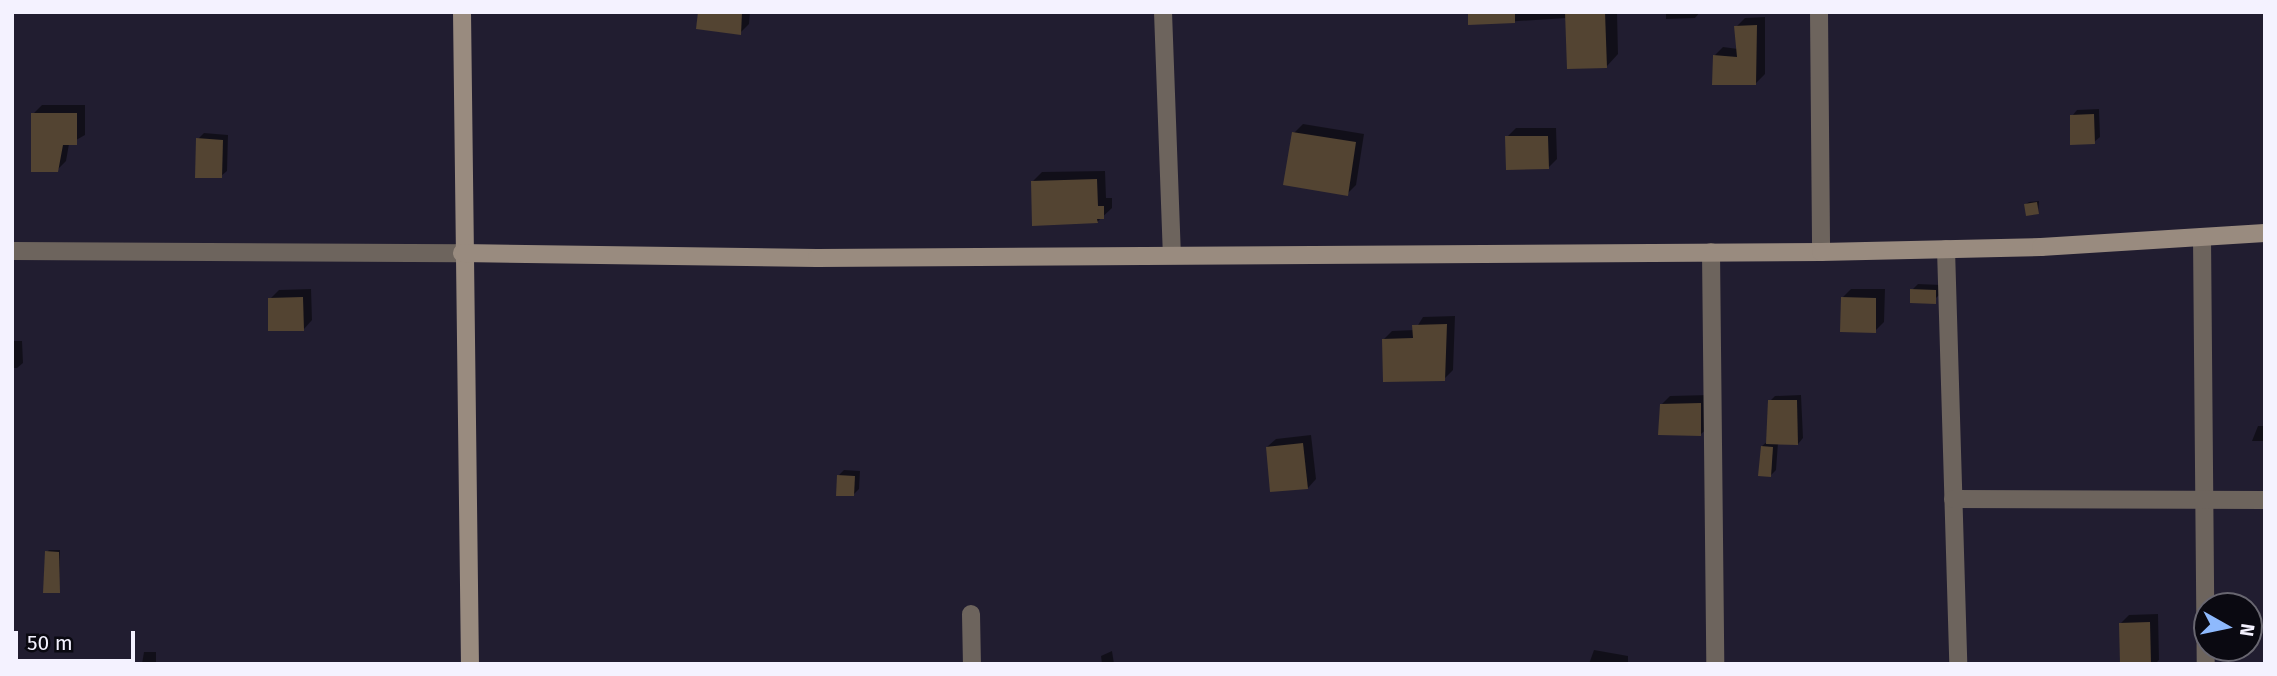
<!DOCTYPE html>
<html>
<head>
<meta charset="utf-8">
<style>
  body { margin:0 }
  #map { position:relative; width:2277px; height:676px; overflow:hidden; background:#211d30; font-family:"Fira Sans",sans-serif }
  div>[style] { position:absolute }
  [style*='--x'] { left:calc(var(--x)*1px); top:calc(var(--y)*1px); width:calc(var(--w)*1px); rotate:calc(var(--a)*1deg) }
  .shadow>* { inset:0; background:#0007 }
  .building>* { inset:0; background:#534432 }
  .street>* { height:18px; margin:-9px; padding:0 9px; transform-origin:9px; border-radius:9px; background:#6d645d }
  .secondary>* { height:18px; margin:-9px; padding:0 9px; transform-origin:9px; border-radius:9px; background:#998b7f }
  span { translate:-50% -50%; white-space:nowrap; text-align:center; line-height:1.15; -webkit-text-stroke:7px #0a0911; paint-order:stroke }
  .frame { position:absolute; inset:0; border:14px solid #f4f2ff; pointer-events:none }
  .north { position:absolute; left:2193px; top:592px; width:70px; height:70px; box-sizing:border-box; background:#0a0911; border:2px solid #686670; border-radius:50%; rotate:99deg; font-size:19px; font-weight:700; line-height:28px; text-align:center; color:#f4f2ff }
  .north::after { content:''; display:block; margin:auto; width:24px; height:32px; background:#8eb9fd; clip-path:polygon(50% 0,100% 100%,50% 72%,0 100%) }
  .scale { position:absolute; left:14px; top:631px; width:121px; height:32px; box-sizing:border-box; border:4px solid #f4f2ff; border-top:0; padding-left:9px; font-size:21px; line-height:24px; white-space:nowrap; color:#f4f2ff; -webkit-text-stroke:5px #0a0911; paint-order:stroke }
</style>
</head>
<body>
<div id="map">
  <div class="shadow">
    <i style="clip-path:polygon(700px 12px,750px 12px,749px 24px,740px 33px)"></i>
    <i style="clip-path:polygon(1469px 12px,1617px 12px,1618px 54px,1607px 66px,1567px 18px,1470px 24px)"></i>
    <i style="clip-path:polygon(1666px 12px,1700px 12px,1695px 18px,1666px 19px)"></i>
    <i style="clip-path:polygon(1765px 17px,1765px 74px,1756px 83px,1714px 56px,1723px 47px,1738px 49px,1736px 27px,1745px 18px)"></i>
    <i style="clip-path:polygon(42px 105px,85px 105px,85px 135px,69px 144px,66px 161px,57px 170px,33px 114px)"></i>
    <i style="clip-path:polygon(2099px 109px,2100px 137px,2094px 142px,2072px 116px,2077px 110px)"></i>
    <i style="clip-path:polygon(1303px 124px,1364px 134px,1356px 185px,1347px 194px,1294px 133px)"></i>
    <i style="clip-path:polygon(1516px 128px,1556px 128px,1557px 159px,1548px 168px,1507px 137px)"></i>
    <i style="clip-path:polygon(204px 133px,228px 135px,227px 171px,221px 176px,198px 139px)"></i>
    <i style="clip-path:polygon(1105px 171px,1106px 198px,1112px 198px,1112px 208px,1097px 222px,1033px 181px,1042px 172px)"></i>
    <i style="clip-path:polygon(2039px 201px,2038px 213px,2026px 204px,2029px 202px)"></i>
    <i style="clip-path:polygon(1918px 284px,1941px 285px,1941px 293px,1935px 299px,1912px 290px)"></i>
    <i style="clip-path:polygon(311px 289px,312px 320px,304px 329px,270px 299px,279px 290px)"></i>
    <i style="clip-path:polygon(1851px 289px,1885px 289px,1884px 322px,1875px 331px,1842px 298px)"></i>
    <i style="clip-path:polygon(1455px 316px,1453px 370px,1444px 379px,1383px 340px,1392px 331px,1415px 330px,1423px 317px)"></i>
    <i style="clip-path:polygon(12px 341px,22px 341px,23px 363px,17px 368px,12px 368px)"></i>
    <i style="clip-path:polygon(1709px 395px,1710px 426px,1701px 434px,1662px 404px,1670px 396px)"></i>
    <i style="clip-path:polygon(1801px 395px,1803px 438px,1798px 444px,1778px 443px,1776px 470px,1770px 476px,1762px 446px,1768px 441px,1770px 401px,1775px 396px)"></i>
    <i style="clip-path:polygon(2258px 426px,2265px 426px,2265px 441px,2252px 441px)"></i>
    <i style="clip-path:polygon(1311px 435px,1316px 479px,1308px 488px,1267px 447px,1276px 439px)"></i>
    <i style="clip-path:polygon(844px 470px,860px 471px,859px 489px,853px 495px,838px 476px)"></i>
    <i style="clip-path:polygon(49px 550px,60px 550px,59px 591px,47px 552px)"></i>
    <i style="clip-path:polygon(2158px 614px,2159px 660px,2155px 664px,2121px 664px,2120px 624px,2129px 615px)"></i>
    <i style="clip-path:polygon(1594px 650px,1628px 656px,1628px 664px,1589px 664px)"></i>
    <i style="clip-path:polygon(1112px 651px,1114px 664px,1102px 664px,1101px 656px)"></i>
    <i style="clip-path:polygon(144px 652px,156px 652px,156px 664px,142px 664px)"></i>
  </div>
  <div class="building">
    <i style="clip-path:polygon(698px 12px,742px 12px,741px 35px,696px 29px)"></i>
    <i style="clip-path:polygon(1468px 12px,1515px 12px,1515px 23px,1468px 25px)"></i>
    <i style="clip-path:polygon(1565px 12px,1605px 12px,1607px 68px,1567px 69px)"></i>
    <i style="clip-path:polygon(1757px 25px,1756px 85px,1712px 85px,1713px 55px,1737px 57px,1734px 26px)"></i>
    <i style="clip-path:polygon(31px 113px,77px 113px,77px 145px,63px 145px,58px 172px,31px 172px)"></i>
    <i style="clip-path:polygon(2094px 114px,2095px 144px,2070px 145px,2070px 115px)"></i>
    <i style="clip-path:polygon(1292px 132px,1356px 142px,1348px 196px,1283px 185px)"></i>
    <i style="clip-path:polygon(1505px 136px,1548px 136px,1549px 169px,1506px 170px)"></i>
    <i style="clip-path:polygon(196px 138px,223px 140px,222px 178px,195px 178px)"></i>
    <i style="clip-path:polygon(1097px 179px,1098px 206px,1104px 206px,1104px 219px,1097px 219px,1098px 223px,1032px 226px,1031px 181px)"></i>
    <i style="clip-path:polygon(2037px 202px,2039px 214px,2026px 216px,2024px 204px)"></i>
    <i style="clip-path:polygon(1910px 289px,1936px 290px,1936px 304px,1910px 303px)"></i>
    <i style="clip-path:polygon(303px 297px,304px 331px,268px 331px,268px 298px)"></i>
    <i style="clip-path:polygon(1841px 297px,1876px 298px,1876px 333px,1840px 332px)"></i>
    <i style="clip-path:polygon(1447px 324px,1445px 381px,1383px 382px,1382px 339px,1413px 338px,1412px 325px)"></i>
    <i style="clip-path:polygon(1768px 400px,1797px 400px,1798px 445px,1766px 444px)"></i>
    <i style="clip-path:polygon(1701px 403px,1701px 436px,1658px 435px,1660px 404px)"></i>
    <i style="clip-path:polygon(1303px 443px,1308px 489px,1270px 492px,1266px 447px)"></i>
    <i style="clip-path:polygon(1761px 446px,1773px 447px,1771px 477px,1758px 476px)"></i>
    <i style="clip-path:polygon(837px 475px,855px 476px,854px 496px,836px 496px)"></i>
    <i style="clip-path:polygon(45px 551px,59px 552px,60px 593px,43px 593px)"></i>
    <i style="clip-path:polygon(2150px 622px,2151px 664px,2120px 664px,2119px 623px)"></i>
  </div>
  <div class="street">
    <i style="--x:1163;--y:12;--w:242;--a:87.9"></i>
    <i style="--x:1819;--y:12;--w:240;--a:89.5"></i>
    <i style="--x:2202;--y:237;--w:427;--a:89.5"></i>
    <i style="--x:1946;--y:249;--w:415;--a:88.3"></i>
    <i style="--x:12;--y:251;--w:450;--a:0.3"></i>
    <i style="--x:1711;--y:252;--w:412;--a:89.4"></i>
    <i style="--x:1953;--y:499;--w:312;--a:0.2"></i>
    <i style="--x:971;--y:614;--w:50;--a:88.9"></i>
  </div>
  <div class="secondary">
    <i style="--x:462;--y:12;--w:652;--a:89.3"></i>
    <i style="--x:462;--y:253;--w:355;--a:0.8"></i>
    <i style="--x:817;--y:258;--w:1004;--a:-0.34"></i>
    <i style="--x:1821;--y:252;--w:220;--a:-1.3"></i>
    <i style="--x:2041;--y:247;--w:224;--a:-3.6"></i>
  </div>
  <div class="frame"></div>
  <div class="north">N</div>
  <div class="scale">50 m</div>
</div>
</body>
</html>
